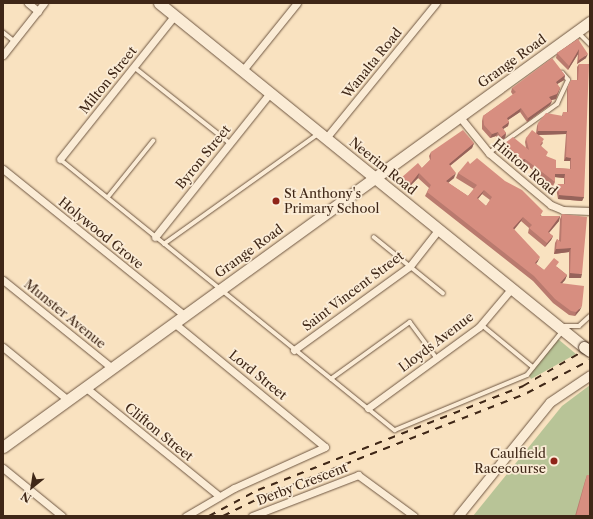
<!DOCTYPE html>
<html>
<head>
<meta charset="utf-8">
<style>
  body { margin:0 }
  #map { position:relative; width:593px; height:519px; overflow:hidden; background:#f9e2c0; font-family:"Libre Caslon Text",serif }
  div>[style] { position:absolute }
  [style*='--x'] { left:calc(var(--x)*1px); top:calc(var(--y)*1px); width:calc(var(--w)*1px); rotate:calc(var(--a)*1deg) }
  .green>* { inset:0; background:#b8c497 }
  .roads { filter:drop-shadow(0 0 1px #6e5641) drop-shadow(0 0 1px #6e5641) }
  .service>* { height:3.5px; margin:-1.75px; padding:0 1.75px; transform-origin:1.75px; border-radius:1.75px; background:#fbecd6 }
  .minor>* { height:7px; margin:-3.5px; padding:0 3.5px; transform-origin:3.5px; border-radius:3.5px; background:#fbecd6 }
  .tertiary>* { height:9px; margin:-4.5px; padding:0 4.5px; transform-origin:4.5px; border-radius:4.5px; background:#fbecd6 }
  .secondary>* { height:11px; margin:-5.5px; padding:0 5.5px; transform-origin:5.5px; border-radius:5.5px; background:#fbecd6 }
  .rail>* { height:2px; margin-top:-1px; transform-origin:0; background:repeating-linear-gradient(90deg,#3f2717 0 7px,transparent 0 14px) }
  .bridges { filter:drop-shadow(0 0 1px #3f2717) drop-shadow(0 0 1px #3f2717) }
  .secondary-bridge>* { height:11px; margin:-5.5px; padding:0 5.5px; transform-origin:5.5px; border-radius:5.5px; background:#fbecd6 }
  .wall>* { inset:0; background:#b97a6e }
  .shaded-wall>* { inset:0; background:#96635a }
  .building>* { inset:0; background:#d78e80 }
  .dots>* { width:11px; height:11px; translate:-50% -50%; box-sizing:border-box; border:2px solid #fbecd6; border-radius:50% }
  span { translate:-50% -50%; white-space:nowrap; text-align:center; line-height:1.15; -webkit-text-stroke:3.5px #fbecd6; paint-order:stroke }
  .street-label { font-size:13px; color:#3f2717 }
  .poi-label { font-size:13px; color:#3f2717 }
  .left { translate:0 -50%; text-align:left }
  .right { translate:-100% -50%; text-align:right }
  .frame { position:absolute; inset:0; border:4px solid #3f2717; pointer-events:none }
  .north { position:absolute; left:12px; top:467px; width:40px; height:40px; -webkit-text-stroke:3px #fbecd6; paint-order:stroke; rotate:210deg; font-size:11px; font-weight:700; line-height:16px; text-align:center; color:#3f2717 }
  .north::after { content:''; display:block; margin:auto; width:14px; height:18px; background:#3f2717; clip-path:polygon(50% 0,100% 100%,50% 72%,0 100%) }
</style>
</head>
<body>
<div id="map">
  <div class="green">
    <i style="clip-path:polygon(558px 339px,576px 354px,531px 379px,529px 375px)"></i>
    <i style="clip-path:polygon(590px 385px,590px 516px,473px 516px,562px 406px)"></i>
  </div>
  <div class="roads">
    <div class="service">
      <i style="--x:3;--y:32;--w:14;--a:39"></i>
      <i style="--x:579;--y:33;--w:16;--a:45"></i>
      <i style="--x:134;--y:67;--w:122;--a:38.4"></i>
      <i style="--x:489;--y:153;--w:84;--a:-35.8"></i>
      <i style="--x:557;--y:104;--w:26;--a:-65"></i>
      <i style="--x:568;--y:80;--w:9;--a:-131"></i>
      <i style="--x:60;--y:159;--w:431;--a:39"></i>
      <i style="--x:395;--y:430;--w:143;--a:-22.6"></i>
      <i style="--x:527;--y:375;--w:54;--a:-51"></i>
      <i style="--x:108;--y:197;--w:72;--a:-51.2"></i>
      <i style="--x:374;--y:237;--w:89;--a:39.1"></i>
      <i style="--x:164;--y:244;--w:189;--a:-35.5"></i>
      <i style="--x:482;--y:325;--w:66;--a:39.5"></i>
      <i style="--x:563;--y:326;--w:16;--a:0"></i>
      <i style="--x:579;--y:326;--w:15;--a:-42"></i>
      <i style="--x:331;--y:379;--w:97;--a:-35.8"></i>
      <i style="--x:410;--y:322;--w:44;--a:53.4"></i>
    </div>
    <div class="minor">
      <i style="--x:28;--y:3;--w:13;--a:39"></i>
      <i style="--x:3;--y:55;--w:66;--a:-51.7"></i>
      <i style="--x:243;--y:70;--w:86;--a:-51.1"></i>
      <i style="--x:459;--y:116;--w:48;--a:51"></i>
      <i style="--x:489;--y:153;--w:81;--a:40"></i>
      <i style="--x:551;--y:205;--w:13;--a:23"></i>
      <i style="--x:563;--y:210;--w:27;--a:2"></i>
      <i style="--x:326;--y:138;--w:174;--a:-50.8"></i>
      <i style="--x:60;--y:159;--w:184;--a:-51.4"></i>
      <i style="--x:3;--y:169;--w:233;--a:38.9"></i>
      <i style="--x:155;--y:237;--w:184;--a:-51.4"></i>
      <i style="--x:3;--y:280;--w:140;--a:38.9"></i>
      <i style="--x:174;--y:323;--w:195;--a:39.4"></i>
      <i style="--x:325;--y:447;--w:100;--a:155.7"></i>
      <i style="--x:234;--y:488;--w:56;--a:149.7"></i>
      <i style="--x:3;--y:347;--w:84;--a:39.2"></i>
      <i style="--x:294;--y:350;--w:143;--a:-35.9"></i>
      <i style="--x:410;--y:266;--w:47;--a:-51.9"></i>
      <i style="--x:85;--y:387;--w:173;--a:39.1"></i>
      <i style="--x:368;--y:408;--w:137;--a:-36.1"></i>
      <i style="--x:479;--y:327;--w:51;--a:-49.8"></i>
      <i style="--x:3;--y:468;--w:76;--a:39.1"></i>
      <i style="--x:252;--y:516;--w:114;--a:-21.1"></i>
      <i style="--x:358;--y:475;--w:69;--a:36.2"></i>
    </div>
    <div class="tertiary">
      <i style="--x:458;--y:516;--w:146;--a:-51.1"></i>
      <i style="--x:550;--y:402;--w:48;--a:-34"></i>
    </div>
    <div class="secondary">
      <i style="--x:159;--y:3;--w:547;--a:38.99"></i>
      <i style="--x:3;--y:447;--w:725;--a:-35.91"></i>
    </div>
  </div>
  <div class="rail">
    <i style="--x:209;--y:516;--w:55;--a:-28"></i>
    <i style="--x:258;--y:490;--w:285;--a:-21.4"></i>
    <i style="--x:523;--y:386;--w:78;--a:-30.2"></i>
    <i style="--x:223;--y:516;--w:48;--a:-26"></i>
    <i style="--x:266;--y:495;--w:280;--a:-21.3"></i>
    <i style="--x:527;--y:393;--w:71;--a:-27.6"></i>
  </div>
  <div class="bridges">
    <div class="secondary-bridge">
      <i style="--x:584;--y:347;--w:7;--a:34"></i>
    </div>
  </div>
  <div class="wall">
    <i style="clip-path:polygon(578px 39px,586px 58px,577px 64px,578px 54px,568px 70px,556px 58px,557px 53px)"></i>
    <i style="clip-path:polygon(evenodd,579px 64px,584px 197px,582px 201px,558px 199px,556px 188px,558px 184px,564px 184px,564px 178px,555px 177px,555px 182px,553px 186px,524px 163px,520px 163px,504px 146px,505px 143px,526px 148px,525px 142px,526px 138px,536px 133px,537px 126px,538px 123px,562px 116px,563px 112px,567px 112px,567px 90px,568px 86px,577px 80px,577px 67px,579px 64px,566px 134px,564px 161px,570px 161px,570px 169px,556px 168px,546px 156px,541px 146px,543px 143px,539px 135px,566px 134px)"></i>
    <i style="clip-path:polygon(565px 75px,564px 80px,557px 84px,560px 88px,556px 99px,551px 100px,552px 101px,550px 105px,527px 122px,520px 112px,508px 120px,509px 122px,508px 126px,503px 129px,506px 133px,505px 138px,500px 141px,496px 136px,490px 138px,482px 129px,482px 121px,483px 116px,513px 95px,511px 92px,512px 88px)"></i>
    <i style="clip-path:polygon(evenodd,474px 143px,472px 148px,450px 166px,454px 178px,448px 183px,468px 196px,474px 189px,456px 178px,458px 173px,470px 164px,542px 216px,560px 216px,559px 221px,549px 233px,553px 236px,551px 240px,545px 247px,528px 233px,529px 228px,521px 221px,514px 230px,538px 261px,536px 264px,544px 270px,557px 267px,567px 275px,565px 280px,562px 283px,580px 310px,575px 316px,569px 315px,553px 303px,533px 281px,425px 196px,429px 188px,418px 178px,409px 187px,400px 182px,401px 178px,422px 168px,430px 160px,429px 156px,431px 152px,474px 143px,482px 194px,490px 200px,486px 206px,478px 199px,482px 194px)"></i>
    <i style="clip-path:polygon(562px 214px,581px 278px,569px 278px,569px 252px,554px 254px,555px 243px,557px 239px,559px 241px,560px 219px)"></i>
    <i style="clip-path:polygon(587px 475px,590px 516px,575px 516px,585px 481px)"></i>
  </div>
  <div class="shaded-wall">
    <i style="clip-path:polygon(579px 49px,578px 54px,568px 70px,569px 66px)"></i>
    <i style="clip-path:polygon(588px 54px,586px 58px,577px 64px,579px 60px)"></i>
    <i style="clip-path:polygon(565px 75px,564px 80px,554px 86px,556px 82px)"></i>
    <i style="clip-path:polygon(560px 88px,556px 99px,547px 101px,549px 97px)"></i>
    <i style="clip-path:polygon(552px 101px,550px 105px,527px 122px,528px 118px)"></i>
    <i style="clip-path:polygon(521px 108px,520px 112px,505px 122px,507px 118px)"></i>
    <i style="clip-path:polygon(509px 122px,508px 126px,500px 131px,502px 127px)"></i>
    <i style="clip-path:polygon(538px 131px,567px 131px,566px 134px,536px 135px)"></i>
    <i style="clip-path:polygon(498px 132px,496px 136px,490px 138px,492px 134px)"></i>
    <i style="clip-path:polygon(506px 133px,505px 138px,500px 141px,501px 137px)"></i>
    <i style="clip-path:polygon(474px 143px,472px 148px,447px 168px,449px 164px)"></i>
    <i style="clip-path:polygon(566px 157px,571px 158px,570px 161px,564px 161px)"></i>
    <i style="clip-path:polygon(525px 159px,524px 163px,520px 163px,521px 160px)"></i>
    <i style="clip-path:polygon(419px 173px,418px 178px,409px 187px,411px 183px)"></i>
    <i style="clip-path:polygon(456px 173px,454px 178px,444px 186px,446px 181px)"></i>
    <i style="clip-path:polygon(555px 174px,565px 174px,564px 178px,554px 177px)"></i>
    <i style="clip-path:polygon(484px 190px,482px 194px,475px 202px,477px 198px)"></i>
    <i style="clip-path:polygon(559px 195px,584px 197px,582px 201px,558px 199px)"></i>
    <i style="clip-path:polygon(560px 216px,559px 221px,546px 236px,548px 232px)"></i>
    <i style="clip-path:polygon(523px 217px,521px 221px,511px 233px,513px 228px)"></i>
    <i style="clip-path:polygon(553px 236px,551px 240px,545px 247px,547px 243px)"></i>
    <i style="clip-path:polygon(571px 248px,569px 252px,554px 254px,556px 249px)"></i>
    <i style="clip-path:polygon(540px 257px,538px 261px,533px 268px,535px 263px)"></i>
    <i style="clip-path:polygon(570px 273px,582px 274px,581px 278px,569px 278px)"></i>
    <i style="clip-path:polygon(567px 275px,565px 280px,558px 288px,560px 283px)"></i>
    <i style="clip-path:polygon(582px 306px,580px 310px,575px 316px,576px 312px)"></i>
  </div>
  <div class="building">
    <i style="clip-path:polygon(578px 39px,588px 54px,579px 60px,579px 49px,569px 66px,557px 53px)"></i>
    <i style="clip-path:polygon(552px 58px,565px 75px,556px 82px,560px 88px,557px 94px,549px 97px,552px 101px,528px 118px,521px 108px,507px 118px,509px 122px,502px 127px,506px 133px,501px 137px,498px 132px,492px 134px,484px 125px,483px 116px,516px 92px,512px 88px)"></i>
    <i style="clip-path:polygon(579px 64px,589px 64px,584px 197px,559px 195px,558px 184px,565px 184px,565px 174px,555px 174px,555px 182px,525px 159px,521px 160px,505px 143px,513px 137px,529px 150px,526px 138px,532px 130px,544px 139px,540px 145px,548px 152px,546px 156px,556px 160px,556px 168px,571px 169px,571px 158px,566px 157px,567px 131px,538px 131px,538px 123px,546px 113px,563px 116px,563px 112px,568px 112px,568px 86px,571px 80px,578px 80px)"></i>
    <i style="clip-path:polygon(evenodd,463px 130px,474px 143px,449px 164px,456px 173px,446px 181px,468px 196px,477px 185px,458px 173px,468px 161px,470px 164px,477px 158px,505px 181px,522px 190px,543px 211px,540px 216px,560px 216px,548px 232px,553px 236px,547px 243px,529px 228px,532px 225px,523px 217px,513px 228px,540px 257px,535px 263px,544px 270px,554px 258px,559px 262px,556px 266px,567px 275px,560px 283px,584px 286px,582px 306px,576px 312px,571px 311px,555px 299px,534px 276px,427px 192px,431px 185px,419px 173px,411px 183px,401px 178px,418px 163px,422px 168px,431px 159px,431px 152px,463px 130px,484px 190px,492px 197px,486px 206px,477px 198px,484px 190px)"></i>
    <i style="clip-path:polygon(562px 214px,587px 217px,582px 274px,570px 273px,571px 248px,556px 249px,557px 239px,561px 242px)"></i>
    <i style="clip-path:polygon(587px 475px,590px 475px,590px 516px,576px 516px)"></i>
  </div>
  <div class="dots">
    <i style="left:276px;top:201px;background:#8f2418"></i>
    <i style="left:554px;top:461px;background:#8f2418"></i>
  </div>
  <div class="street-label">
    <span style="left:512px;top:61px;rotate:-36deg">Grange Road</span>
    <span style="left:372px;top:63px;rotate:-51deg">Wanalta Road</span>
    <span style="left:108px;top:80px;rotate:-51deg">Milton Street</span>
    <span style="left:203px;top:157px;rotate:-51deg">Byron Street</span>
    <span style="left:383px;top:166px;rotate:39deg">Neerim Road</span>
    <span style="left:525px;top:167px;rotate:40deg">Hinton Road</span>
    <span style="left:101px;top:233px;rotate:39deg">Holywood Grove</span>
    <span style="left:249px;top:251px;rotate:-36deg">Grange Road</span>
    <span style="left:353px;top:291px;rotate:-37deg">Saint Vincent Street</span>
    <span style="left:65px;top:314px;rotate:39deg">Munster Avenue</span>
    <span style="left:436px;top:342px;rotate:-37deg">Lloyds Avenue</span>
    <span style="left:258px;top:375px;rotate:39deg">Lord Street</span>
    <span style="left:159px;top:432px;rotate:39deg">Clifton Street</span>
    <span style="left:302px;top:484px;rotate:-21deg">Derby Crescent</span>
  </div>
  <div class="poi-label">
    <span class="left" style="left:284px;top:201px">St Anthony's<br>Primary School</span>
    <span class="right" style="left:546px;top:461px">Caulfield<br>Racecourse</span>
  </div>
  <div class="frame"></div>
  <div class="north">N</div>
</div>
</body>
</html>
